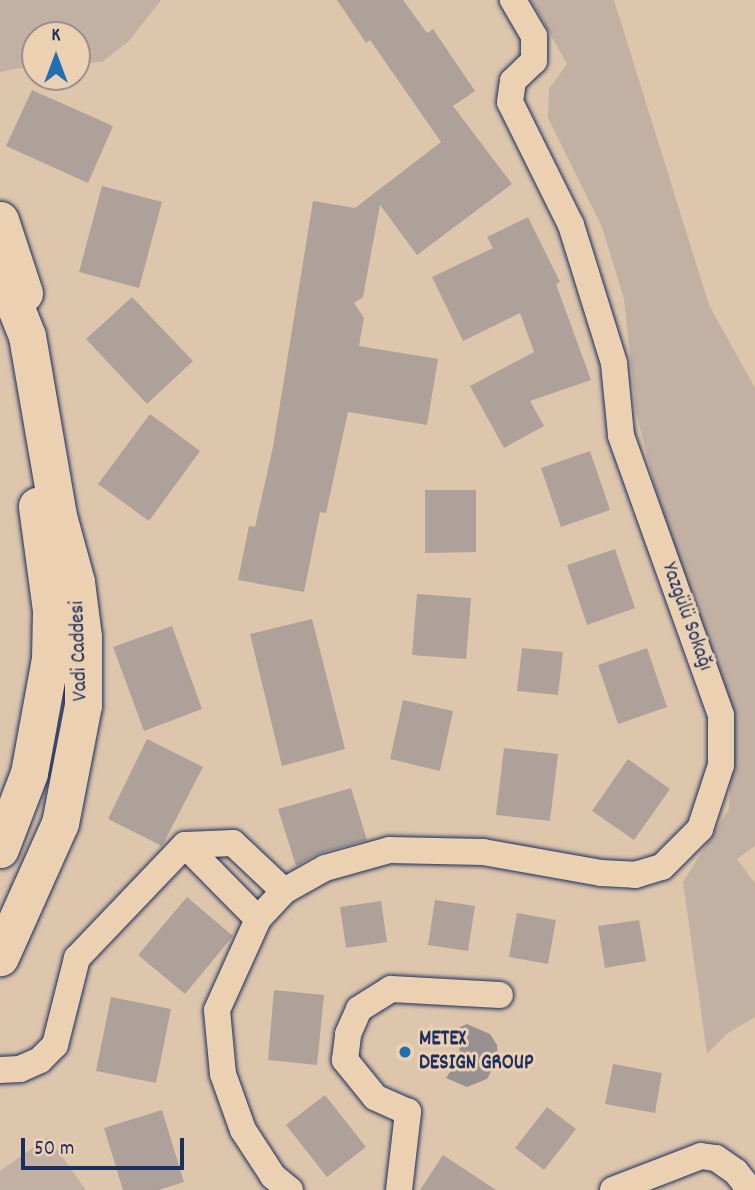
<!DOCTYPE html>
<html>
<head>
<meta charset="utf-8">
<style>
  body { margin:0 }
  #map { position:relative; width:755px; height:1190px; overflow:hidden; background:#dec6ad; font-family:Dekko,sans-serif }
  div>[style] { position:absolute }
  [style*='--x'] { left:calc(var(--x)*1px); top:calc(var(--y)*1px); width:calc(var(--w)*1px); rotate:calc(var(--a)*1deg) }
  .green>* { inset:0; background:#c2b0a2 }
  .water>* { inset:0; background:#999191 }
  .building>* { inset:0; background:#aea19a }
  .roads { filter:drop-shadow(0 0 2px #1b2f5e) drop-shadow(0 0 2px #1b2f5e) }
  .minor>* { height:26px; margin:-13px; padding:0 13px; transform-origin:13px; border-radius:13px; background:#ebd0b2 }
  .secondary>* { height:37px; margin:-18.5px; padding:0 18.5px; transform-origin:18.5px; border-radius:18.5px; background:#ebd0b2 }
  .dots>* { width:19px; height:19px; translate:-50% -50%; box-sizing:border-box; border:4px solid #ebd0b2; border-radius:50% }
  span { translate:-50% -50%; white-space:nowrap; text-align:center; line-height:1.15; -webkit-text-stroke:6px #ebd0b2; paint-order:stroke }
  .street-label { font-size:21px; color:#1b2f5e }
  .poi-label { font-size:21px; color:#1b2f5e; font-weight:700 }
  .left { translate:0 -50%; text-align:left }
  .north { position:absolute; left:21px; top:21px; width:70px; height:70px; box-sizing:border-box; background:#ebd0b2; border:2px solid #989090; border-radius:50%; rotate:0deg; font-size:19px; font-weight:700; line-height:28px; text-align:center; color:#1b2f5e }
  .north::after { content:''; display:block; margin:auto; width:24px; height:32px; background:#1f6fb2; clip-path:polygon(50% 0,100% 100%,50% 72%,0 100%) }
  .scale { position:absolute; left:21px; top:1138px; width:163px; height:32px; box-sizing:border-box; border:4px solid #1b2f5e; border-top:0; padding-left:9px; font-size:21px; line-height:24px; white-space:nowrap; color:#1b2f5e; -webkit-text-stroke:5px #ebd0b2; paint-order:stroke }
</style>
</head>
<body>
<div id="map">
  <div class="green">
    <i style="clip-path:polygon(0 0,161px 0,129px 41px,102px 62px,77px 63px,77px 35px,35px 35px,35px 65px,0 72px)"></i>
    <i style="clip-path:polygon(531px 0,614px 0,709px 305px,755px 388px,755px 846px,737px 859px,755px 883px,755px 1017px,728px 1033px,707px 1054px,683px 882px,729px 809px,734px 720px,655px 488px,636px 412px,624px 299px,602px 227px,548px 118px,549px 89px,567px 64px)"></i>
    <i style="clip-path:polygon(48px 1137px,86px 1190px,0 1190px,0 1171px)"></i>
  </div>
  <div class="water">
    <i style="clip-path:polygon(467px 1024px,490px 1034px,497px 1045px,498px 1058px,487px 1079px,467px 1087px,446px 1078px,460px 1057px,459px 1044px,449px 1032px)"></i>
  </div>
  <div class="building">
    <i style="clip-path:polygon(337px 0,403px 0,427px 33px,433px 29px,475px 91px,453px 106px,512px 184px,417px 255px,380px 205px,363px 297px,354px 303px,364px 318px,359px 346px,438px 359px,427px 425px,348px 412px,326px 513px,320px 512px,304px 592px,238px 580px,249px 526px,255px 527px,273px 447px,313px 201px,355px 208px,441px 142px,370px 40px,366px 43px)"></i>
    <i style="clip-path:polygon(32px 90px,113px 126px,88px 183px,6px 146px)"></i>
    <i style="clip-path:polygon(102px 186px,162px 202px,139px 288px,79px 272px)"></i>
    <i style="clip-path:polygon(528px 217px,560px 282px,556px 284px,591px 380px,530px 401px,544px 426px,504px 448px,470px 386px,534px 352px,520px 313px,463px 341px,432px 277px,493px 248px,487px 237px)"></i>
    <i style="clip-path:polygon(132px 297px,193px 361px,147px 404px,86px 339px)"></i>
    <i style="clip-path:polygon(150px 414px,200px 451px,149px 521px,98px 484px)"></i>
    <i style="clip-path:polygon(590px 451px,610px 510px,561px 527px,541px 468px)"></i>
    <i style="clip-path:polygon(425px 490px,476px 490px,476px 552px,425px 553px)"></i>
    <i style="clip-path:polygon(615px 549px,635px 608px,587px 625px,567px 565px)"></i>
    <i style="clip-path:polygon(417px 594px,471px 598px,466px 659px,412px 655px)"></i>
    <i style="clip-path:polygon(312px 619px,345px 749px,282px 766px,250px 634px)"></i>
    <i style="clip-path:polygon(172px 626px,202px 709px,144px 731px,113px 647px)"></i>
    <i style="clip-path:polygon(522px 648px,563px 652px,558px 695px,517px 691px)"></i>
    <i style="clip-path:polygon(647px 648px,667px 707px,618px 724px,598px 665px)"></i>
    <i style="clip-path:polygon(403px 700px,453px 711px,440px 771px,390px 759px)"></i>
    <i style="clip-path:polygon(147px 739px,203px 767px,162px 846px,108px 819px)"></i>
    <i style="clip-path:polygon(504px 748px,558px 754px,550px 821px,496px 815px)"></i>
    <i style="clip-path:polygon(628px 759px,670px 789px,634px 840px,592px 811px)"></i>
    <i style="clip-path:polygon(351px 788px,367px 840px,320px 853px,296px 866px,278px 809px)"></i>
    <i style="clip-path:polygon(187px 897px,233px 936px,185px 994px,138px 955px)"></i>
    <i style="clip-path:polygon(435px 900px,475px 906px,468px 951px,428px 945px)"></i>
    <i style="clip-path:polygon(381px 901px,387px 942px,346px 948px,340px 907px)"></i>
    <i style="clip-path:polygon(517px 913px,556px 920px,548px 964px,509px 957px)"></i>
    <i style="clip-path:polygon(639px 920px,646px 961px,605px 968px,598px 926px)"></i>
    <i style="clip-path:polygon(274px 990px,324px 995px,317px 1065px,268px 1060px)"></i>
    <i style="clip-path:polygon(111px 997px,171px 1009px,156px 1083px,96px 1071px)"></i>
    <i style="clip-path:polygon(613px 1064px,662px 1073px,655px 1113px,605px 1104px)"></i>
    <i style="clip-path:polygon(325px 1095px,366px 1147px,327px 1177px,286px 1125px)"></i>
    <i style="clip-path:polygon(547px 1107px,576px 1129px,544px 1170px,515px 1148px)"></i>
    <i style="clip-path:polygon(162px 1110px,184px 1182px,159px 1190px,123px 1190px,104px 1128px)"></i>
    <i style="clip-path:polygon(443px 1155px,496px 1190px,420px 1190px)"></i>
  </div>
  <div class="roads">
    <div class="minor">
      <i style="--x:185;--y:845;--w:48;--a:-2.4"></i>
      <i style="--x:233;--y:843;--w:70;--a:43.3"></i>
      <i style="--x:185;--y:845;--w:104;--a:45.4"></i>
      <i style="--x:0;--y:1070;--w:20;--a:-3"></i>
      <i style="--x:20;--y:1069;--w:22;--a:-24"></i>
      <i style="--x:40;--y:1060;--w:21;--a:-45"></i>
      <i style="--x:55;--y:1045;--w:90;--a:-75.8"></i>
      <i style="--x:77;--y:958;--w:156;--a:-46.3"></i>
      <i style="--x:290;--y:1190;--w:22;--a:-141"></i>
      <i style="--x:273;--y:1176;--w:55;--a:-123.1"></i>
      <i style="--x:243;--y:1130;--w:59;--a:-109.7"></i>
      <i style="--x:223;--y:1074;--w:64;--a:-95.4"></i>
      <i style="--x:217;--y:1010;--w:100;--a:-65.7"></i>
      <i style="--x:258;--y:919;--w:38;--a:-47"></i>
      <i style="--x:284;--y:891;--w:47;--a:-29.3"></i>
      <i style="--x:325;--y:868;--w:66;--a:-15.7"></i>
      <i style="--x:389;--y:850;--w:94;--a:1.2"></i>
      <i style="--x:483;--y:852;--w:120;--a:10.1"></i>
      <i style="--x:601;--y:873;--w:34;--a:3"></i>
      <i style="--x:635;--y:875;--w:28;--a:-17"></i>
      <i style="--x:662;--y:867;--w:54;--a:-45"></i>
      <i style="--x:700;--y:829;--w:67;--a:-71.8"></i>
      <i style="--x:721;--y:765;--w:50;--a:-90"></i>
      <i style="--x:721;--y:715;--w:297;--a:-109.7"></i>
      <i style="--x:621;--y:435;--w:72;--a:-95.6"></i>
      <i style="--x:614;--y:363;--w:145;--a:-107.3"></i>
      <i style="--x:571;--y:225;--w:137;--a:-116.4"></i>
      <i style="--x:510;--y:102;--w:21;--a:-82"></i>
      <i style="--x:513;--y:81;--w:29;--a:-44"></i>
      <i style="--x:534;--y:61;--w:25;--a:-90"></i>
      <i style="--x:534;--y:36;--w:42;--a:-120.3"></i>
      <i style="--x:399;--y:1190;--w:79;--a:-83.4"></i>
      <i style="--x:408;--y:1112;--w:36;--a:-156"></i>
      <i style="--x:375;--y:1097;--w:48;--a:-129"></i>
      <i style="--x:345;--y:1060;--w:26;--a:-83"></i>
      <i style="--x:348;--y:1034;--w:27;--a:-66"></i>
      <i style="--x:359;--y:1009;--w:38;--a:-32"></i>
      <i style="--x:391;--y:989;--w:109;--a:3.2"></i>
      <i style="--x:613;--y:1190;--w:94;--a:-21.1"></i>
      <i style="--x:701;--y:1156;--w:15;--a:8"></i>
      <i style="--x:716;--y:1158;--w:24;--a:35"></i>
      <i style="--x:736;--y:1172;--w:23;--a:52"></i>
    </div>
    <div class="secondary">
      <i style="--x:0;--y:220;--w:77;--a:71.8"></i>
      <i style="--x:0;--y:268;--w:73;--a:68.3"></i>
      <i style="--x:27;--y:336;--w:183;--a:80.2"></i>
      <i style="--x:58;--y:516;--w:68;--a:74.7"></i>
      <i style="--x:76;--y:582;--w:55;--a:82.7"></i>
      <i style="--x:83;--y:637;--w:68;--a:90"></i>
      <i style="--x:83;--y:705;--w:120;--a:101"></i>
      <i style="--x:60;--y:823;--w:147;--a:114.1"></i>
      <i style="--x:0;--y:849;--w:81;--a:-69.1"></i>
      <i style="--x:29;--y:773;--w:116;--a:-79.6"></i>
      <i style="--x:50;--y:659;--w:49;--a:-88.8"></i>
      <i style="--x:51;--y:610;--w:105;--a:-97.7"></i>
    </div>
  </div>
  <div class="dots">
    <i style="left:405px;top:1052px;background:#1f6fb2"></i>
  </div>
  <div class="street-label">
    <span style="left:686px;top:617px;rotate:70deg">Yazgülü Sokağı</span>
    <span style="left:80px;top:651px;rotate:-92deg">Vadi Caddesi</span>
  </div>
  <div class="poi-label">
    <span class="left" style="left:419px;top:1052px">METEX<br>DESIGN GROUP</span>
  </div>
  <div class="north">K</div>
  <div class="scale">50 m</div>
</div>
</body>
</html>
